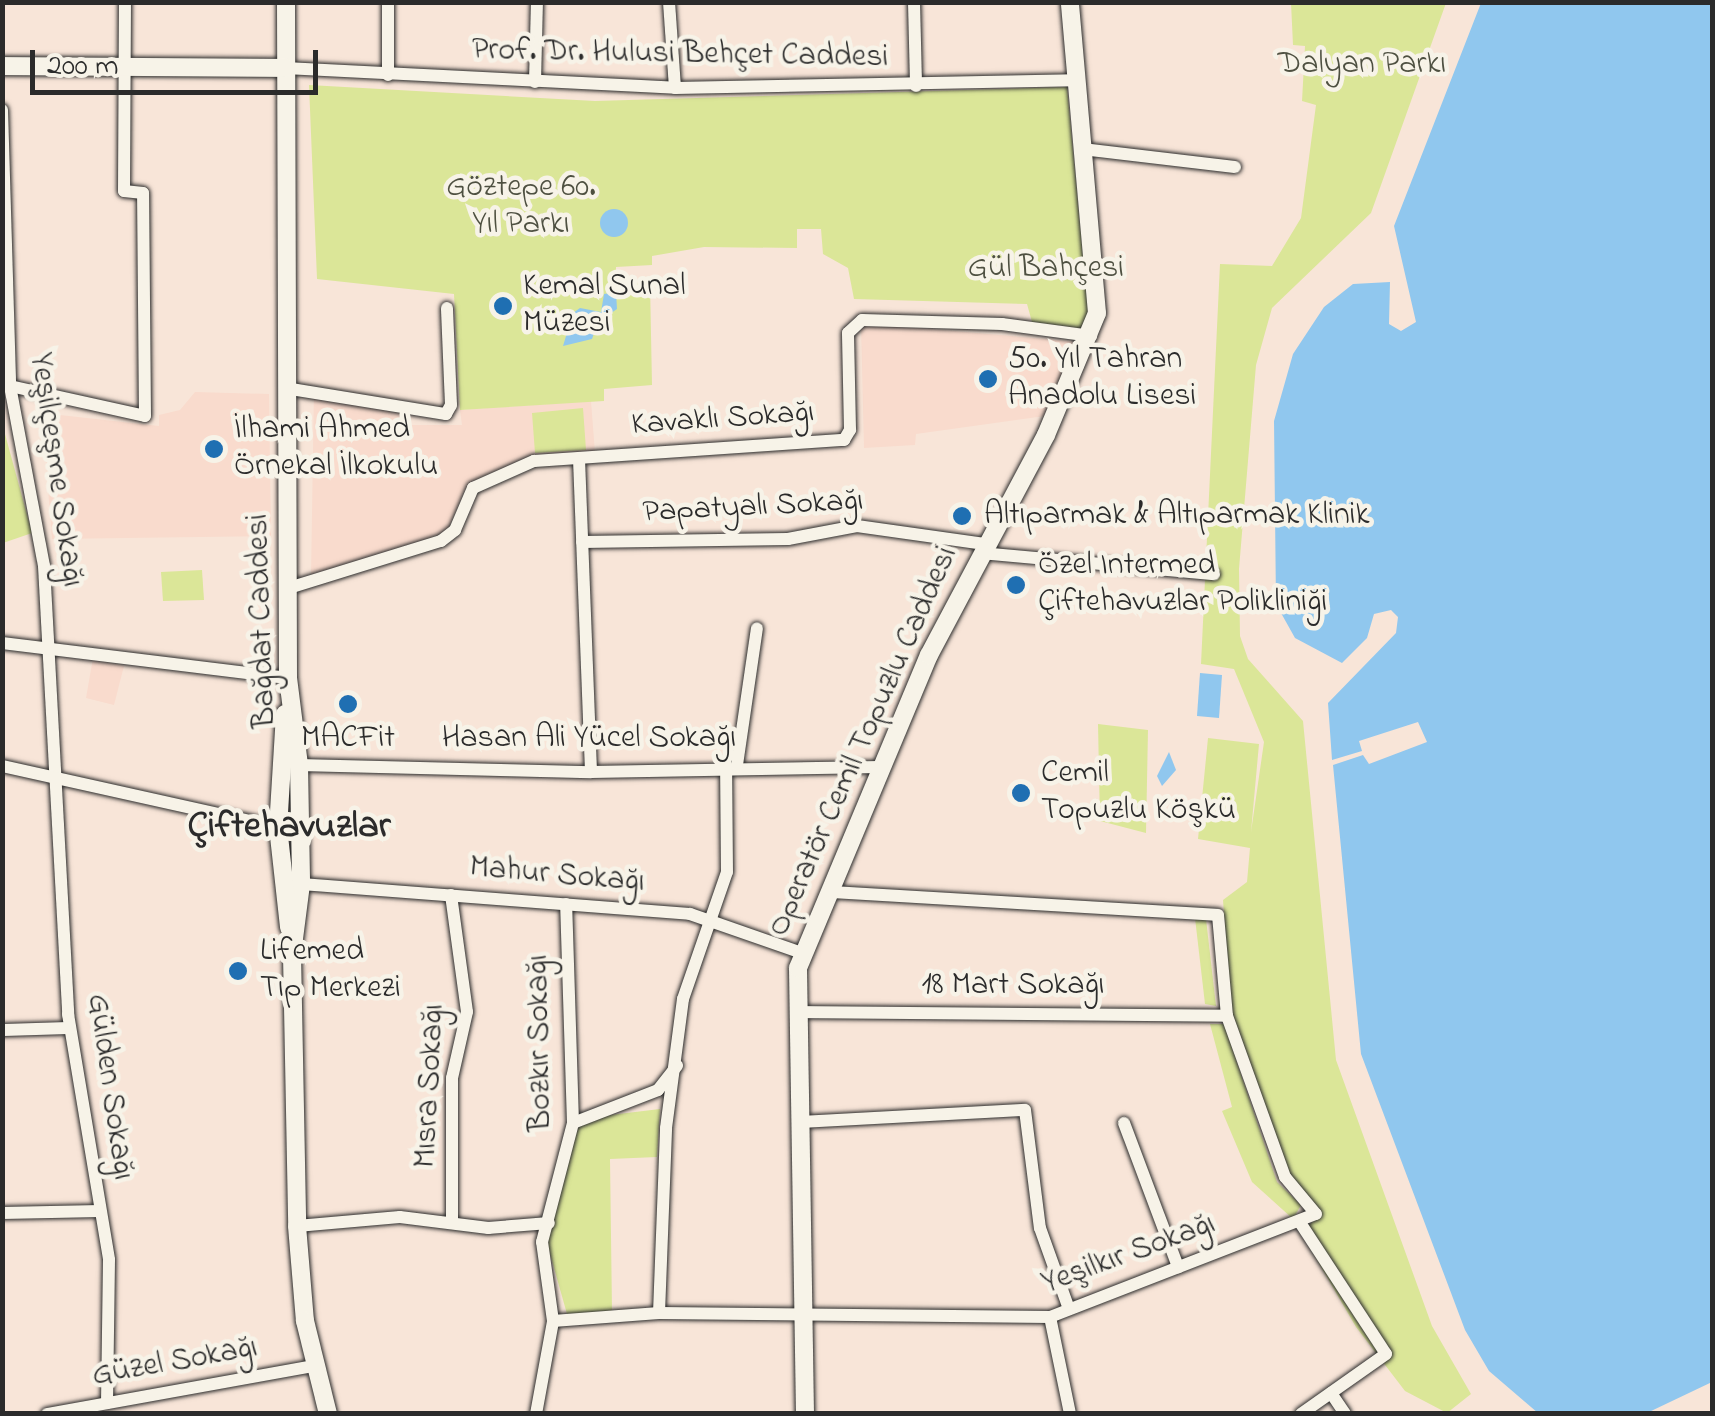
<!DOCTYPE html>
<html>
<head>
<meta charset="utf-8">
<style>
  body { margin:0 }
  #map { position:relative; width:1715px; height:1416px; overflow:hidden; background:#f8e5d8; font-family:"Indie Flower",sans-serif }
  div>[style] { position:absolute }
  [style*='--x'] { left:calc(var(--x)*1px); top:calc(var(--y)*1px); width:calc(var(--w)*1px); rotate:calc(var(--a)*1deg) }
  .built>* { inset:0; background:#f9dbcd }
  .green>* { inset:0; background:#dbe698 }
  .water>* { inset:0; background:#90c7ee }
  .round { border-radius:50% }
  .roads { filter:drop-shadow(0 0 2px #2b2b2b) drop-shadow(0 0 2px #2b2b2b) }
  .minor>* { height:12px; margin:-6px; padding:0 6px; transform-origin:6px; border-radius:6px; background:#f7f3e8 }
  .major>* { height:18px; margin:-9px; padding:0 9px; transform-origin:9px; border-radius:9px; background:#f7f3e8 }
  .dots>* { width:28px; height:28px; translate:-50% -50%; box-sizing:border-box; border:5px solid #f7f3e8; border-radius:50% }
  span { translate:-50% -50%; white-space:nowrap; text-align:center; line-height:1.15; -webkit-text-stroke:9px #f7f3e8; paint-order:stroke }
  .street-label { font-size:32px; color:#2b2b2b }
  .park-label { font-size:32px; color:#4e5041 }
  .poi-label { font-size:32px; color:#2b2b2b }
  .left { translate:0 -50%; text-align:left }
  .quarter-label { font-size:38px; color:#2b2b2b; font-weight:700 }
  .frame { position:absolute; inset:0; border:5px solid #2b2b2b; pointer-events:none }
  .scale { position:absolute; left:30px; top:50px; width:288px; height:45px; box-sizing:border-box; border:5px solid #2b2b2b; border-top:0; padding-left:12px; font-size:30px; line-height:35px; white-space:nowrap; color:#2b2b2b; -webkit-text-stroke:8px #f7f3e8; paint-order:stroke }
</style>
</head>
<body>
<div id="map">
  <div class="built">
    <i style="clip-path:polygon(861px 323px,1080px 342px,1045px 416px,916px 434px,915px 445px,864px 448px)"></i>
    <i style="clip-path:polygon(314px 387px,401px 400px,405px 425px,462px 425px,460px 410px,591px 401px,595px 453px,525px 458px,465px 489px,446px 534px,311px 578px)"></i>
    <i style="clip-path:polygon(195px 392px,269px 394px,271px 536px,52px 539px,42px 413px,159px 426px,159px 415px,180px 410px)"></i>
    <i style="clip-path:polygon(93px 658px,124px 666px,114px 705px,86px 698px)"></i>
  </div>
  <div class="green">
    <i style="clip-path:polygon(1291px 3px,1446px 3px,1371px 213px,1272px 308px,1256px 365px,1239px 569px,1240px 636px,1248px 659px,1303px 721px,1336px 1060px,1432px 1326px,1471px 1394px,1447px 1413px,1405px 1391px,1356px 1327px,1300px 1231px,1321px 1216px,1291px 1180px,1231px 1010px,1223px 900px,1247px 882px,1250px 848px,1198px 839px,1208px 738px,1259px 744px,1251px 832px,1264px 742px,1234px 669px,1201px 664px,1220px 264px,1272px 266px,1301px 218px,1316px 105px,1302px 101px,1305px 46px,1293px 45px)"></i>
    <i style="clip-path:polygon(309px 85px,595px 101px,1067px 87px,1089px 319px,1084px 329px,1032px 322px,1027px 304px,854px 299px,848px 268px,823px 254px,821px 229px,797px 229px,797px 248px,704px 247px,652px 256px,652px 265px,616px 267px,616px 284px,650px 283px,652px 385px,604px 389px,604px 401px,460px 410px,454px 294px,317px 279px)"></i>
    <i style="clip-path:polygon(583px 408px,586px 450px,535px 453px,532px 413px)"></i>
    <i style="clip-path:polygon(2px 423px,32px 533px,3px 543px,2px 542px)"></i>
    <i style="clip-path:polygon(202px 570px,204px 600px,163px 601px,161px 572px)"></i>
    <i style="clip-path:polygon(1098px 724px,1148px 730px,1146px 833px,1100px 821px)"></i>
    <i style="clip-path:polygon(1195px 918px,1206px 919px,1216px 1006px,1205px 1004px)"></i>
    <i style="clip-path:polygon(1210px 1024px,1224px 1024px,1277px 1182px,1301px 1205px,1293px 1219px,1252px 1182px,1222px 1111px,1232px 1107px)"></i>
    <i style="clip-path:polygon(660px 1109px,657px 1157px,610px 1159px,612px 1311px,567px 1314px,547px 1243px,575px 1127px,602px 1116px)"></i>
  </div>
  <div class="water">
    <i style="clip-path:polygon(1481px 3px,1712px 3px,1712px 1382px,1649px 1412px,1538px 1413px,1489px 1371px,1465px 1330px,1361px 1054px,1333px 765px,1363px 755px,1369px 764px,1427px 742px,1418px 722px,1359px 741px,1362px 751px,1332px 760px,1328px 703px,1396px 633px,1398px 617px,1391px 610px,1374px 614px,1367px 638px,1342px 663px,1295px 638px,1276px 604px,1274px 421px,1293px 354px,1324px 307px,1353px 284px,1390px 282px,1389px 324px,1401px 331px,1416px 322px,1394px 226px)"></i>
    <i class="round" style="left:600px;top:209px;width:28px;height:28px"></i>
    <i style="clip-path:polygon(616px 292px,617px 309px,598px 322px,592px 339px,563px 346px,573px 313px,580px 308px,601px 312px,604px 294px)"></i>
    <i style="clip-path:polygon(1200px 673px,1222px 675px,1219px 718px,1197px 716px)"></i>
    <i style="clip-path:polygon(1169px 752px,1176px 770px,1162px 786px,1157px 776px)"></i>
  </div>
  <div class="roads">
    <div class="minor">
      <i style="--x:388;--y:2;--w:73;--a:90"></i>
      <i style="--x:669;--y:2;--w:86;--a:86"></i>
      <i style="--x:914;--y:2;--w:84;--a:88.6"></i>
      <i style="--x:285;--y:68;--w:391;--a:2.9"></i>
      <i style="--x:675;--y:88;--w:399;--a:-1.1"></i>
      <i style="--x:535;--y:82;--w:80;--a:-88.6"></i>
      <i style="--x:2;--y:110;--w:276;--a:88.3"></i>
      <i style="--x:10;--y:386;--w:183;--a:79.3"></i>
      <i style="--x:44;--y:566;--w:449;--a:86.9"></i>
      <i style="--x:68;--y:1014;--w:249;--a:80.5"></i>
      <i style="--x:109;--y:1260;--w:143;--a:90.8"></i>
      <i style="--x:1082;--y:149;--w:154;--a:6.7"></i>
      <i style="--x:10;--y:386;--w:138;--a:12.5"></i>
      <i style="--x:145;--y:416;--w:223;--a:-90.5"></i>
      <i style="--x:143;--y:193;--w:19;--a:-174"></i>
      <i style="--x:124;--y:191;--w:189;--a:-89.7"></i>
      <i style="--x:291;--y:389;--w:157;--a:9.2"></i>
      <i style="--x:446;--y:414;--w:10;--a:-61"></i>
      <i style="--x:451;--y:405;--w:97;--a:-92.4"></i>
      <i style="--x:579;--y:459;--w:313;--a:87.8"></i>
      <i style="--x:582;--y:542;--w:206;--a:-0.8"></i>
      <i style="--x:788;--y:539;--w:70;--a:-10.7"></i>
      <i style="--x:857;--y:526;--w:129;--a:8"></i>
      <i style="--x:981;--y:553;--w:234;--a:5.2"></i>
      <i style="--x:292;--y:587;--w:156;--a:-17.2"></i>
      <i style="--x:441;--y:541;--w:18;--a:-38"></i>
      <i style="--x:455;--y:530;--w:46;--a:-66.8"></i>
      <i style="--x:473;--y:488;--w:67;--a:-23.9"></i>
      <i style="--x:534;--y:461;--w:311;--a:-3.9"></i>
      <i style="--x:844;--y:440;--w:12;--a:-59"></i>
      <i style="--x:850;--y:430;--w:97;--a:-91.2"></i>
      <i style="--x:848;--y:333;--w:19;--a:-43"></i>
      <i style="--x:862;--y:320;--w:140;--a:1.6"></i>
      <i style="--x:1002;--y:324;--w:90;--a:7.7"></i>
      <i style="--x:2;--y:643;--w:288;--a:7"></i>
      <i style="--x:299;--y:765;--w:292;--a:1.4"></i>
      <i style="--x:591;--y:772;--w:289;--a:-1"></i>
      <i style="--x:737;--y:765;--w:138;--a:-81.7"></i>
      <i style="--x:2;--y:766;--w:283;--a:12.5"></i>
      <i style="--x:301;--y:884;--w:390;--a:4.4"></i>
      <i style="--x:690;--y:914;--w:119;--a:19.2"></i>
      <i style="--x:451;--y:895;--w:118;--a:82.2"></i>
      <i style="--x:467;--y:1012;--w:68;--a:102.8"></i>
      <i style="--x:452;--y:1078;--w:143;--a:90"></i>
      <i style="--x:798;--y:1012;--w:429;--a:0.5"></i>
      <i style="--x:2;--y:1030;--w:68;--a:-1.7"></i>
      <i style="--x:802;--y:1122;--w:223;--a:-3.1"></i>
      <i style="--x:1025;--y:1110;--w:119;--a:82.8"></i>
      <i style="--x:1040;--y:1228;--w:86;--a:70.3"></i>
      <i style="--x:573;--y:1123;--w:91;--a:-21.2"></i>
      <i style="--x:658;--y:1090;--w:31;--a:-52"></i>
      <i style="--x:1124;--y:1123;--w:154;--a:69.4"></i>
      <i style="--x:2;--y:1213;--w:98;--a:-1.2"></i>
      <i style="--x:1301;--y:1224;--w:155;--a:56.8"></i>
      <i style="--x:1386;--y:1354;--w:104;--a:144.8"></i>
      <i style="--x:297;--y:1226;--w:103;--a:-5"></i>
      <i style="--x:400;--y:1217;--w:89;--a:7.1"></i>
      <i style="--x:488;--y:1228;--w:61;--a:-4.7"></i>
      <i style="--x:659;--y:1313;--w:185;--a:-87.8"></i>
      <i style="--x:666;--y:1128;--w:130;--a:-82.5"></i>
      <i style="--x:683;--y:999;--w:134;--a:-70.9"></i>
      <i style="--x:727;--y:872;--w:107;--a:-90.5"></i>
      <i style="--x:1050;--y:1317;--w:99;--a:78.3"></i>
      <i style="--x:553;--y:1321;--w:106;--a:-4.3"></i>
      <i style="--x:659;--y:1313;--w:391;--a:0.6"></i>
      <i style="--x:1050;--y:1317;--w:285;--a:-21.2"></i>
      <i style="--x:1316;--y:1214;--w:48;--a:-130"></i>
      <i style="--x:1285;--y:1177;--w:171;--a:-109.8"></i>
      <i style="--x:1227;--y:1016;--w:101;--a:-95.1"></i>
      <i style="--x:1218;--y:915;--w:389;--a:-176.6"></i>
      <i style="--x:1331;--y:1393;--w:25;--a:56"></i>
      <i style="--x:47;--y:1414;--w:271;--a:-10.2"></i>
      <i style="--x:536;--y:1414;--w:95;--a:-79.6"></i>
      <i style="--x:553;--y:1321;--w:80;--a:-97.9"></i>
      <i style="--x:542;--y:1242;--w:123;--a:-75.4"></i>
      <i style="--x:573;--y:1123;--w:219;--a:-91.8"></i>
    </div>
    <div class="major">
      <i style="--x:286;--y:2;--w:676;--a:89.83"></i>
      <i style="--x:288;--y:678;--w:88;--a:82.8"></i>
      <i style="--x:299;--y:765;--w:119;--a:89"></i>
      <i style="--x:301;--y:884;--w:71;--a:97.3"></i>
      <i style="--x:292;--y:954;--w:272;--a:88.9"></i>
      <i style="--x:297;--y:1226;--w:95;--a:85.2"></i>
      <i style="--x:305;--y:1321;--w:96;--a:76.1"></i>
      <i style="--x:2;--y:66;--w:283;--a:0.4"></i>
      <i style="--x:285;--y:714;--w:113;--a:93.5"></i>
      <i style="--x:278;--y:827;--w:101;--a:83.7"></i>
      <i style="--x:805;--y:1414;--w:446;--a:-90.9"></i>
      <i style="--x:798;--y:968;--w:339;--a:-67.3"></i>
      <i style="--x:929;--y:655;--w:249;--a:-62"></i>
      <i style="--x:1046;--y:435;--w:132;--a:-67.3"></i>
      <i style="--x:1097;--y:313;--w:312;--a:-95"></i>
    </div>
  </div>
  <div class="dots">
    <i style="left:503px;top:306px;background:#1f6fb2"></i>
    <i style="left:988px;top:379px;background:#1f6fb2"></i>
    <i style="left:214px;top:449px;background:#1f6fb2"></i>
    <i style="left:962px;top:516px;background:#1f6fb2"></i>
    <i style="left:1016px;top:585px;background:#1f6fb2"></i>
    <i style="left:348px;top:704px;background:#1f6fb2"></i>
    <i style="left:1021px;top:793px;background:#1f6fb2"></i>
    <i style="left:238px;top:971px;background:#1f6fb2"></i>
  </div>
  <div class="street-label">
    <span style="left:680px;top:55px;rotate:1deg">Prof. Dr. Hulusi Behçet Caddesi</span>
    <span style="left:723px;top:420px;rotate:-4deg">Kavaklı Sokağı</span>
    <span style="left:55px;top:470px;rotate:82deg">Yeşilçeşme Sokağı</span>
    <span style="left:753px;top:508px;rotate:-3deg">Papatyalı Sokağı</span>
    <span style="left:263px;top:621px;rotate:-92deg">Bağdat Caddesi</span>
    <span style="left:589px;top:739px">Hasan Ali Yücel Sokağı</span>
    <span style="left:864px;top:742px;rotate:-66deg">Operatör Cemil Topuzlu Caddesi</span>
    <span style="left:557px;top:876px;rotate:5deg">Mahur Sokağı</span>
    <span style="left:1013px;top:986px">18 Mart Sokağı</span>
    <span style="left:541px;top:1043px;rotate:-91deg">Bozkır Sokağı</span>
    <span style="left:431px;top:1086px;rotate:-87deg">Mısra Sokağı</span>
    <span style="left:109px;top:1087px;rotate:82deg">Gülden Sokağı</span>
    <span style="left:1129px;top:1255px;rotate:-20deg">Yeşilkır Sokağı</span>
    <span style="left:175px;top:1363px;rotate:-10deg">Güzel Sokağı</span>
  </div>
  <div class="park-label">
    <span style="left:1362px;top:65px">Dalyan Parkı</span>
    <span style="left:521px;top:207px">Göztepe 60.<br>Yıl Parkı</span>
    <span style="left:1046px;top:269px">Gül Bahçesi</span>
  </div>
  <div class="poi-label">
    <span class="left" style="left:523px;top:306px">Kemal Sunal<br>Müzesi</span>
    <span class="left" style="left:1008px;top:379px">50. Yıl Tahran<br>Anadolu Lisesi</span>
    <span class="left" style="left:234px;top:449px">İlhami Ahmed<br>Örnekal İlkokulu</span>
    <span class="left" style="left:984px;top:516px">Altıparmak &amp; Altıparmak Klinik</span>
    <span class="left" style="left:1038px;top:585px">Özel Intermed<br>Çiftehavuzlar Polikliniği</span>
    <span style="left:348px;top:739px">MACFit</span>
    <span class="left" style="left:1041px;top:793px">Cemil<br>Topuzlu Köşkü</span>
    <span class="left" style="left:260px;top:971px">Lifemed<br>Tıp Merkezi</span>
  </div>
  <div class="quarter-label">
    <span style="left:289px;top:828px">Çiftehavuzlar</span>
  </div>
  <div class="frame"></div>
  <div class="scale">200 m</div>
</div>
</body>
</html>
